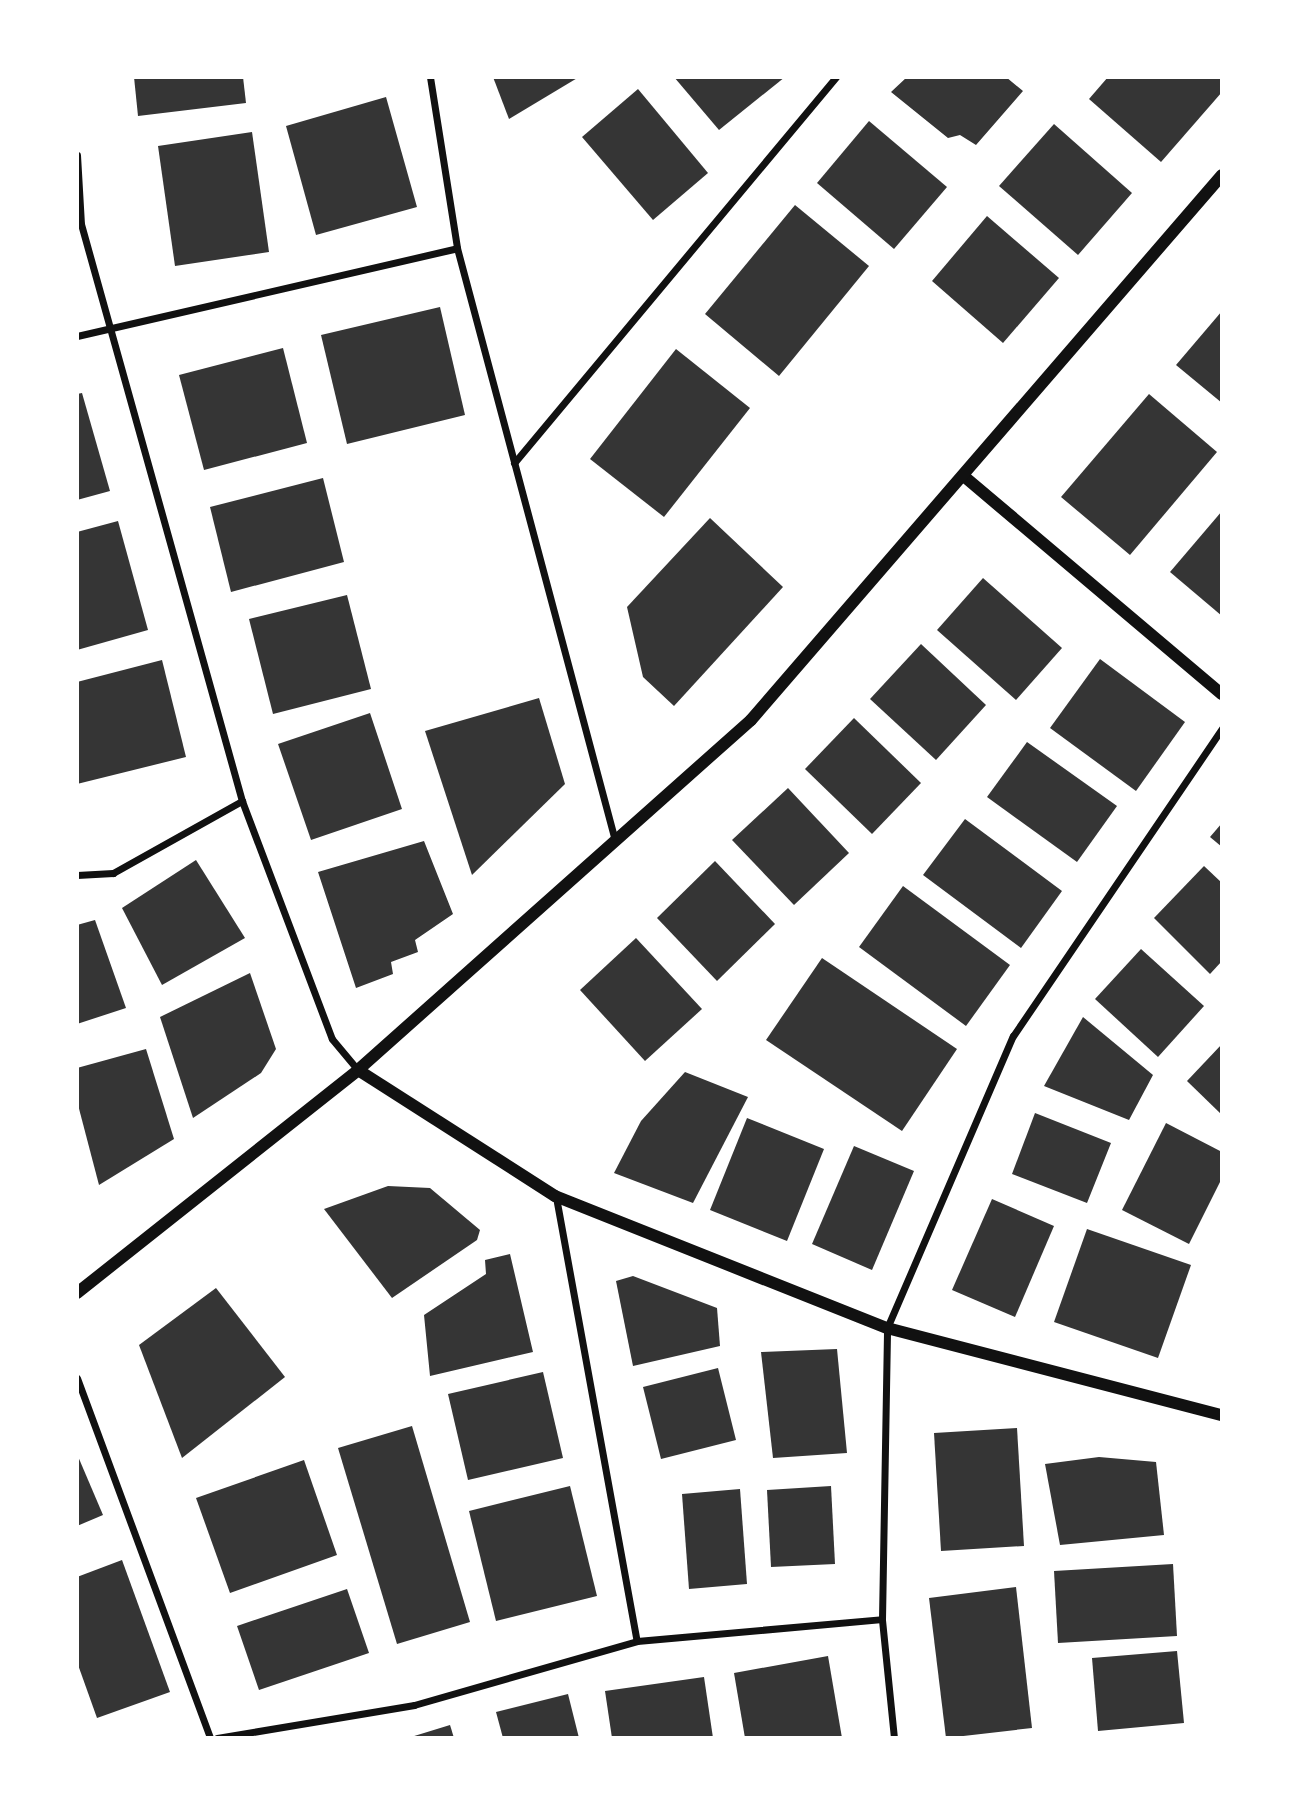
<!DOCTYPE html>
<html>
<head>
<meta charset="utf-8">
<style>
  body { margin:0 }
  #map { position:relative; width:1299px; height:1815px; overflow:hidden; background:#fff; font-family:"Space Grotesk",sans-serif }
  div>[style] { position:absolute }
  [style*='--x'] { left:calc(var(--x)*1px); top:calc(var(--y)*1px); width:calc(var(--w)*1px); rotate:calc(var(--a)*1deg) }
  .building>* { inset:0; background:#353535 }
  .minor>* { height:7px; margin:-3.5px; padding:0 3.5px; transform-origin:3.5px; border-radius:3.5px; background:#111 }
  .tertiary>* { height:12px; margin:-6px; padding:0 6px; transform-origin:6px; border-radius:6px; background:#111 }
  span { translate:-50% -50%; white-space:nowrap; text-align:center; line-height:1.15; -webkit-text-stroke:7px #fff; paint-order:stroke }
  .frame { position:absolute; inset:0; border:79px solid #fff; pointer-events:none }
</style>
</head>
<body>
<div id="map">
  <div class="building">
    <i style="clip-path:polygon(134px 77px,243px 77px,246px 103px,138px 116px)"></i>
    <i style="clip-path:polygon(493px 77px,579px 77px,509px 119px)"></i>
    <i style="clip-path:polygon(674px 77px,785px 77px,719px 130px)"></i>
    <i style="clip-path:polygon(907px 77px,1006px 77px,1023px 91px,976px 145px,960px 135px,948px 138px,891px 92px)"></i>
    <i style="clip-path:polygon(1108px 77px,1222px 77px,1222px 92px,1161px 162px,1089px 99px)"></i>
    <i style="clip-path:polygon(638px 89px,708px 173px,653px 220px,582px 137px)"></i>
    <i style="clip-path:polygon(386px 97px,417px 207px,316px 235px,286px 126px)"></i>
    <i style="clip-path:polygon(869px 121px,947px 187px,894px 249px,817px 183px)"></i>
    <i style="clip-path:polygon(1054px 124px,1132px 193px,1078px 255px,999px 186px)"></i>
    <i style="clip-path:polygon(252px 132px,269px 252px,175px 266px,158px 146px)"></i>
    <i style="clip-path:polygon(795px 205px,869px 266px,779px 376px,705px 314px)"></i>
    <i style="clip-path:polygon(987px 216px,1059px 278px,1003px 343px,932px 281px)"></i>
    <i style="clip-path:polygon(440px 307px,465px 415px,347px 444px,321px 335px)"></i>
    <i style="clip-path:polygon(1222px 311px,1222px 403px,1176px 365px)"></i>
    <i style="clip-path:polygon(283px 348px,307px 443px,204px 470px,179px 375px)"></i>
    <i style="clip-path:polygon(676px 349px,750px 408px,664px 517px,590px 459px)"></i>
    <i style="clip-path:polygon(82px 393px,110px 491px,77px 500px,77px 394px)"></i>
    <i style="clip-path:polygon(1149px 394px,1217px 452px,1130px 555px,1061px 497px)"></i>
    <i style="clip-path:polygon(323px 478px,344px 562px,231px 592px,210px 507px)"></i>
    <i style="clip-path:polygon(1222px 511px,1222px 616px,1170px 572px)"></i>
    <i style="clip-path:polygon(710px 518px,783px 587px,674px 706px,643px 677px,627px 607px)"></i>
    <i style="clip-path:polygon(118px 521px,148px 630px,77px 650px,77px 532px)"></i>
    <i style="clip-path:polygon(983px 578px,1062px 648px,1016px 700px,937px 630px)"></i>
    <i style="clip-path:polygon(347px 595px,371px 689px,273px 714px,249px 619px)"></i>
    <i style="clip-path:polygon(921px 644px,986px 705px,936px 760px,870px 699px)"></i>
    <i style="clip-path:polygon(1100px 659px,1185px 722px,1136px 791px,1050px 728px)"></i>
    <i style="clip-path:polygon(162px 660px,186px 757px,77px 784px,77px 682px)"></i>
    <i style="clip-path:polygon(539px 698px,565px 784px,472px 875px,425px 731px)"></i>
    <i style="clip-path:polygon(370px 713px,402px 809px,311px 840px,278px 744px)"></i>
    <i style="clip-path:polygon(854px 718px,921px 783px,872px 834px,805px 769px)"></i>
    <i style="clip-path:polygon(1027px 742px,1117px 806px,1077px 862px,987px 797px)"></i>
    <i style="clip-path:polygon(788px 788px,849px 853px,794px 905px,732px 840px)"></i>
    <i style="clip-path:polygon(965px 819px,1062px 891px,1021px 948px,923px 875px)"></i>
    <i style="clip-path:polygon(1222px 823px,1222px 847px,1210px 837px)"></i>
    <i style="clip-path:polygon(424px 841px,453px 914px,415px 940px,418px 952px,391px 962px,393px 974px,356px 988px,318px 872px)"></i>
    <i style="clip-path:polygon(196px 860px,245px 938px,162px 985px,122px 908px)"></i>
    <i style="clip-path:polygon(715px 861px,775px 924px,717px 981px,657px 918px)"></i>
    <i style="clip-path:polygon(1204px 866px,1222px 883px,1222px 961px,1210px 974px,1154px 918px)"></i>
    <i style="clip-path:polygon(903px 886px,1010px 965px,966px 1026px,859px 947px)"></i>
    <i style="clip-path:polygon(95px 920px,126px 1008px,77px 1024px,77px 925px)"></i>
    <i style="clip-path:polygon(636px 938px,702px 1009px,645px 1061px,580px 990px)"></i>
    <i style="clip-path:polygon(1141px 949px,1204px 1006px,1158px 1057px,1095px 999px)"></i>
    <i style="clip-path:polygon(822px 958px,957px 1049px,902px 1131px,766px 1040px)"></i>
    <i style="clip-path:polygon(250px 973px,276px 1049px,261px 1073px,193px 1118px,160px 1017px)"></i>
    <i style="clip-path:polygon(1083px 1017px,1153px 1075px,1129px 1120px,1044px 1086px)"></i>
    <i style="clip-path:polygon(1222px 1044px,1222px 1115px,1187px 1081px)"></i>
    <i style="clip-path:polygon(146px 1049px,174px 1139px,99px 1185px,77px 1101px,77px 1068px)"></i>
    <i style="clip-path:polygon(685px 1072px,748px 1097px,693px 1203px,614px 1173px,641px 1121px)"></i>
    <i style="clip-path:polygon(1035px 1113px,1111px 1143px,1087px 1203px,1012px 1174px)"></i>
    <i style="clip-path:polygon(747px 1118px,824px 1149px,787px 1241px,710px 1210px)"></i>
    <i style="clip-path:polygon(1166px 1123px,1222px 1152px,1222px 1178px,1189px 1244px,1122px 1210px)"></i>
    <i style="clip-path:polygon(854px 1146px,914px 1171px,872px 1270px,812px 1244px)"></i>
    <i style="clip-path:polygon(388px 1186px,430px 1188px,480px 1230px,477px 1240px,392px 1298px,324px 1209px)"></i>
    <i style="clip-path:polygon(992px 1199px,1054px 1226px,1015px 1317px,952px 1290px)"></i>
    <i style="clip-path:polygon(1087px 1229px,1191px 1265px,1158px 1358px,1054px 1322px)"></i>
    <i style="clip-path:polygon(510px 1254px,533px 1352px,430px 1376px,424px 1315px,486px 1274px,485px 1260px)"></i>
    <i style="clip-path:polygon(633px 1276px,717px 1308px,720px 1346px,633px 1366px,616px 1281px)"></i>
    <i style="clip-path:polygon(216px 1288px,285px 1377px,182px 1458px,139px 1345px)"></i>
    <i style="clip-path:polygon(837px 1349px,847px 1453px,773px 1458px,761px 1352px)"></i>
    <i style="clip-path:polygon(718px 1368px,736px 1440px,661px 1459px,643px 1387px)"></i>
    <i style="clip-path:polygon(543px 1372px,563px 1458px,468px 1480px,448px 1394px)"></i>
    <i style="clip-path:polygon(412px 1426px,470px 1622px,397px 1644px,338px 1448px)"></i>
    <i style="clip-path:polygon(1017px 1428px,1024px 1546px,941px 1551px,934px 1433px)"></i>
    <i style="clip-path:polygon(77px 1454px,103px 1515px,77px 1526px)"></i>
    <i style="clip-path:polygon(1099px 1457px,1156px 1462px,1164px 1535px,1060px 1545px,1045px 1464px)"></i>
    <i style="clip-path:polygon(304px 1460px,337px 1555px,230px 1593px,196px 1498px)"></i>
    <i style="clip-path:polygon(570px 1486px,597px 1596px,496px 1621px,469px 1511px)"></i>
    <i style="clip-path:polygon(831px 1486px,835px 1564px,771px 1567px,767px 1490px)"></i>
    <i style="clip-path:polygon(740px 1489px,747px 1584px,689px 1589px,682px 1494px)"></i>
    <i style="clip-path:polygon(122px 1560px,170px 1692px,97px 1718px,77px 1662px,77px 1577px)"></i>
    <i style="clip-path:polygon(1173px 1564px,1177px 1636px,1058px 1643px,1054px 1571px)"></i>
    <i style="clip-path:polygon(1016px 1587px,1032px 1728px,946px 1738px,929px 1598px)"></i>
    <i style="clip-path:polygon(347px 1589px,369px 1653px,259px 1690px,237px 1626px)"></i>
    <i style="clip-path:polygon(1177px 1651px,1184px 1723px,1098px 1731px,1092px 1658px)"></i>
    <i style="clip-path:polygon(828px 1656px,842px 1738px,745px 1738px,734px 1673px)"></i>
    <i style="clip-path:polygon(704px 1677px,713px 1738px,612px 1738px,605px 1691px)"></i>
    <i style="clip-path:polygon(568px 1694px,579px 1738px,503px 1738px,496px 1712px)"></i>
    <i style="clip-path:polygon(450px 1725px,454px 1738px,411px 1738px,411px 1737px)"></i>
  </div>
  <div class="minor">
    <i style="--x:430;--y:77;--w:173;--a:81"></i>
    <i style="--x:77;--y:155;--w:69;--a:86.7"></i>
    <i style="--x:81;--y:224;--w:599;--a:74.41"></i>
    <i style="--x:242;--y:801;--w:254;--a:69.3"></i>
    <i style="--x:332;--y:1039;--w:40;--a:50"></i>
    <i style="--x:77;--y:336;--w:390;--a:-13"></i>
    <i style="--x:457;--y:248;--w:610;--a:75.07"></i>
    <i style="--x:514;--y:463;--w:503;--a:-50.17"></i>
    <i style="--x:77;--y:875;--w:36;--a:-3"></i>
    <i style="--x:113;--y:873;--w:148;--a:-29.2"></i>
    <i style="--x:556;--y:1197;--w:451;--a:79.7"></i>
    <i style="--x:77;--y:1378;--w:384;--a:69.7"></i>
    <i style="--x:217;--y:1738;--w:200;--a:-9.5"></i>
    <i style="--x:414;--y:1705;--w:232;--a:-16"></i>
    <i style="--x:637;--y:1641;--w:246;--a:-5.1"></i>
    <i style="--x:894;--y:1738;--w:120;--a:-95.8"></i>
    <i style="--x:882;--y:1619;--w:291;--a:-89"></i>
    <i style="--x:887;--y:1328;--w:318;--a:-66.7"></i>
    <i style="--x:1013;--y:1036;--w:372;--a:-55.8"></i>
  </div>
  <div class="tertiary">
    <i style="--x:966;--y:478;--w:335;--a:40.2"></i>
    <i style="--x:358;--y:1070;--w:234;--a:32.6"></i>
    <i style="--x:555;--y:1196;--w:357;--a:21.7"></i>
    <i style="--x:887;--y:1328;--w:346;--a:14.6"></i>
    <i style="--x:77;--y:1293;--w:359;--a:-38.4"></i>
    <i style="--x:358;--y:1070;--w:526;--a:-41.69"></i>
    <i style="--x:751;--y:720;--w:720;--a:-49.17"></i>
  </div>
  <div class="frame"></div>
</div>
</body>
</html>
